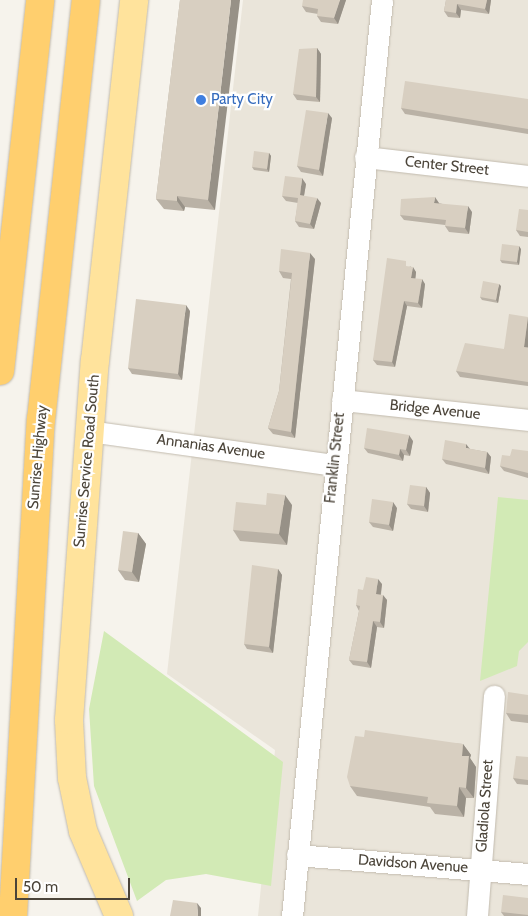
<!DOCTYPE html>
<html>
<head>
<meta charset="utf-8">
<style>
  body { margin:0 }
  #map { position:relative; width:528px; height:916px; overflow:hidden; background:#f6f3ec; font-family:Cabin,sans-serif }
  div>[style] { position:absolute }
  [style*='--x'] { left:calc(var(--x)*1px); top:calc(var(--y)*1px); width:calc(var(--w)*1px); rotate:calc(var(--a)*1deg) }
  .residential>* { inset:0; background:#eae5da }
  .green>* { inset:0; background:#d2eab5 }
  .roads { filter:drop-shadow(0 0 1px #c2bbae) drop-shadow(0 0 1px #c2bbae) }
  .minor>* { height:21px; margin:-10.5px; padding:0 10.5px; transform-origin:10.5px; border-radius:10.5px; background:#fff }
  .major>* { height:28px; margin:-14px; padding:0 14px; transform-origin:14px; border-radius:14px; background:#ffe39c }
  .highway>* { height:28px; margin:-14px; padding:0 14px; transform-origin:14px; border-radius:14px; background:#ffcf6e }
  .wall>* { inset:0; background:#bab2a6 }
  .shaded-wall>* { inset:0; background:#979187 }
  .building>* { inset:0; background:#d8cfc1 }
  .dots>* { width:14px; height:14px; translate:-50% -50%; box-sizing:border-box; border:2px solid #fff; border-radius:50% }
  span { translate:-50% -50%; white-space:nowrap; text-align:center; line-height:1.15; -webkit-text-stroke:4.5px #fff; paint-order:stroke }
  .shop-label { font-size:15px; color:#366cbe }
  .left { translate:0 -50%; text-align:left }
  .street-label { font-size:15px; color:#4b4439 }
  .scale { position:absolute; left:15px; top:878px; width:115px; height:22px; box-sizing:border-box; border:2px solid #4b4439; border-top:0; padding-left:6px; font-size:15px; line-height:18px; white-space:nowrap; color:#4b4439; -webkit-text-stroke:4px #fff; paint-order:stroke }
</style>
</head>
<body>
<div id="map">
  <div class="residential">
    <i style="clip-path:polygon(243px 0,528px 0,528px 916px,258px 916px,275px 750px,167px 674px)"></i>
  </div>
  <div class="green">
    <i style="clip-path:polygon(498px 497px,528px 500px,528px 642px,519px 651px,517px 666px,480px 681px)"></i>
    <i style="clip-path:polygon(104px 631px,283px 762px,271px 886px,206px 874px,166px 880px,137px 901px,94px 786px,89px 709px)"></i>
  </div>
  <div class="roads">
    <div class="minor">
      <i style="--x:365;--y:157;--w:164;--a:6.6"></i>
      <i style="--x:342;--y:400;--w:187;--a:6.1"></i>
      <i style="--x:89;--y:431;--w:247;--a:7.9"></i>
      <i style="--x:297;--y:855;--w:232;--a:4.7"></i>
      <i style="--x:292;--y:916;--w:920;--a:-84.39"></i>
      <i style="--x:477;--y:916;--w:221;--a:-85.6"></i>
    </div>
    <div class="major">
      <i style="--x:119;--y:916;--w:92;--a:-113"></i>
      <i style="--x:83;--y:831;--w:54;--a:-101.7"></i>
      <i style="--x:72;--y:778;--w:58;--a:-93"></i>
      <i style="--x:69;--y:720;--w:360;--a:-85.9"></i>
      <i style="--x:95;--y:361;--w:363;--a:-83.8"></i>
    </div>
    <div class="highway">
      <i style="--x:0;--y:371;--w:373;--a:-83.8"></i>
      <i style="--x:13;--y:916;--w:497;--a:-86.8"></i>
      <i style="--x:41;--y:420;--w:422;--a:-83.9"></i>
    </div>
  </div>
  <div class="wall">
    <i style="clip-path:polygon(180px 0,215px 210px,185px 207px,184px 211px,164px 209px,156px 199px)"></i>
    <i style="clip-path:polygon(346px 0,338px 24px,321px 22px,317px 16px,318px 14px,306px 12px,302px 6px)"></i>
    <i style="clip-path:polygon(446px 0,491px 0,489px 14px,461px 10px,460px 18px,448px 17px,444px 11px)"></i>
    <i style="clip-path:polygon(317px 48px,321px 54px,320px 102px,297px 100px,293px 94px)"></i>
    <i style="clip-path:polygon(528px 99px,528px 134px,405px 114px,401px 108px)"></i>
    <i style="clip-path:polygon(332px 118px,323px 176px,301px 172px,297px 166px)"></i>
    <i style="clip-path:polygon(269px 153px,271px 156px,269px 172px,254px 170px,252px 167px)"></i>
    <i style="clip-path:polygon(306px 184px,304px 196px,321px 203px,314px 229px,299px 227px,295px 221px,298px 203px,286px 201px,282px 196px)"></i>
    <i style="clip-path:polygon(439px 203px,472px 212px,469px 234px,449px 232px,445px 226px,445px 225px,404px 220px,400px 215px)"></i>
    <i style="clip-path:polygon(528px 210px,528px 237px,520px 236px,516px 230px)"></i>
    <i style="clip-path:polygon(521px 249px,519px 265px,502px 263px,500px 260px)"></i>
    <i style="clip-path:polygon(315px 259px,295px 438px,273px 434px,268px 428px,279px 391px,291px 279px,283px 278px,279px 271px)"></i>
    <i style="clip-path:polygon(410px 266px,416px 272px,415px 279px,425px 284px,422px 308px,407px 306px,395px 367px,377px 365px,373px 360px)"></i>
    <i style="clip-path:polygon(501px 286px,498px 303px,482px 300px,480px 297px)"></i>
    <i style="clip-path:polygon(190px 311px,182px 380px,132px 374px,128px 368px)"></i>
    <i style="clip-path:polygon(528px 317px,528px 386px,460px 377px,456px 371px,504px 349px)"></i>
    <i style="clip-path:polygon(413px 441px,410px 456px,404px 455px,403px 461px,368px 453px,364px 448px)"></i>
    <i style="clip-path:polygon(470px 449px,487px 452px,491px 457px,489px 474px,446px 464px,442px 459px)"></i>
    <i style="clip-path:polygon(528px 451px,528px 478px,504px 471px,500px 466px,510px 456px)"></i>
    <i style="clip-path:polygon(426px 487px,430px 493px,428px 512px,411px 509px,407px 504px)"></i>
    <i style="clip-path:polygon(266px 505px,292px 505px,287px 545px,240px 541px,233px 530px)"></i>
    <i style="clip-path:polygon(397px 508px,393px 531px,373px 527px,369px 522px)"></i>
    <i style="clip-path:polygon(138px 533px,146px 544px,139px 582px,125px 580px,118px 570px)"></i>
    <i style="clip-path:polygon(278px 569px,282px 575px,273px 653px,247px 649px,244px 644px)"></i>
    <i style="clip-path:polygon(382px 584px,381px 595px,387px 600px,384px 628px,377px 627px,371px 668px,353px 665px,349px 660px,359px 611px,356px 605px,363px 590px)"></i>
    <i style="clip-path:polygon(528px 695px,528px 723px,511px 721px,506px 713px)"></i>
    <i style="clip-path:polygon(364px 737px,463px 744px,471px 755px,470px 758px,476px 767px,474px 798px,466px 798px,464px 817px,435px 814px,430px 807px,357px 796px,350px 786px)"></i>
    <i style="clip-path:polygon(528px 757px,528px 785px,517px 784px,513px 778px)"></i>
    <i style="clip-path:polygon(528px 898px,528px 916px,504px 916px,501px 912px)"></i>
  </div>
  <div class="shaded-wall">
    <i style="clip-path:polygon(231px 0,240px 0,215px 210px,208px 200px)"></i>
    <i style="clip-path:polygon(340px 0,346px 0,338px 24px,334px 18px)"></i>
    <i style="clip-path:polygon(487px 0,491px 0,489px 14px,485px 9px)"></i>
    <i style="clip-path:polygon(457px 4px,461px 10px,460px 18px,456px 13px)"></i>
    <i style="clip-path:polygon(317px 48px,321px 54px,320px 102px,316px 97px)"></i>
    <i style="clip-path:polygon(328px 113px,332px 118px,323px 176px,319px 170px)"></i>
    <i style="clip-path:polygon(269px 153px,271px 156px,269px 172px,267px 169px)"></i>
    <i style="clip-path:polygon(302px 178px,306px 184px,303px 201px,300px 195px)"></i>
    <i style="clip-path:polygon(177px 196px,185px 207px,184px 211px,177px 201px)"></i>
    <i style="clip-path:polygon(435px 197px,439px 203px,438px 208px,434px 203px)"></i>
    <i style="clip-path:polygon(317px 198px,321px 203px,314px 229px,310px 224px)"></i>
    <i style="clip-path:polygon(468px 206px,472px 212px,469px 234px,465px 228px)"></i>
    <i style="clip-path:polygon(519px 246px,521px 249px,519px 265px,517px 262px)"></i>
    <i style="clip-path:polygon(310px 253px,315px 259px,295px 438px,291px 432px)"></i>
    <i style="clip-path:polygon(413px 267px,416px 272px,415px 283px,411px 278px)"></i>
    <i style="clip-path:polygon(422px 279px,425px 284px,422px 308px,418px 303px)"></i>
    <i style="clip-path:polygon(499px 284px,501px 286px,498px 303px,496px 300px)"></i>
    <i style="clip-path:polygon(404px 301px,407px 306px,395px 367px,392px 362px)"></i>
    <i style="clip-path:polygon(186px 305px,190px 311px,182px 380px,178px 374px)"></i>
    <i style="clip-path:polygon(528px 317px,528px 347px,524px 347px)"></i>
    <i style="clip-path:polygon(409px 435px,413px 441px,410px 456px,406px 450px)"></i>
    <i style="clip-path:polygon(466px 444px,470px 449px,466px 448px)"></i>
    <i style="clip-path:polygon(400px 449px,404px 455px,403px 461px,399px 455px)"></i>
    <i style="clip-path:polygon(487px 452px,491px 457px,489px 474px,485px 468px)"></i>
    <i style="clip-path:polygon(426px 487px,430px 493px,428px 512px,424px 506px)"></i>
    <i style="clip-path:polygon(285px 495px,292px 505px,287px 545px,279px 534px)"></i>
    <i style="clip-path:polygon(393px 502px,397px 508px,393px 531px,389px 525px)"></i>
    <i style="clip-path:polygon(138px 533px,146px 544px,139px 582px,132px 572px)"></i>
    <i style="clip-path:polygon(278px 569px,282px 575px,273px 653px,269px 647px)"></i>
    <i style="clip-path:polygon(378px 579px,382px 584px,380px 599px,376px 594px)"></i>
    <i style="clip-path:polygon(383px 595px,387px 600px,384px 628px,380px 622px)"></i>
    <i style="clip-path:polygon(373px 621px,377px 627px,371px 668px,367px 662px)"></i>
    <i style="clip-path:polygon(463px 744px,471px 755px,470px 758px,476px 767px,474px 798px,466px 788px,462px 756px)"></i>
    <i style="clip-path:polygon(459px 787px,466px 798px,464px 817px,457px 806px)"></i>
    <i style="clip-path:polygon(197px 903px,201px 908px,201px 916px,198px 916px)"></i>
  </div>
  <div class="building">
    <i style="clip-path:polygon(180px 0,231px 0,208px 200px,177px 196px,177px 201px,156px 199px)"></i>
    <i style="clip-path:polygon(303px 0,340px 0,334px 18px,317px 16px,318px 9px,302px 6px)"></i>
    <i style="clip-path:polygon(446px 0,487px 0,485px 9px,457px 4px,456px 13px,444px 11px)"></i>
    <i style="clip-path:polygon(317px 48px,316px 97px,293px 94px,299px 49px)"></i>
    <i style="clip-path:polygon(405px 81px,528px 99px,528px 129px,401px 108px)"></i>
    <i style="clip-path:polygon(306px 110px,328px 113px,319px 170px,297px 166px)"></i>
    <i style="clip-path:polygon(254px 151px,269px 153px,267px 169px,252px 167px)"></i>
    <i style="clip-path:polygon(285px 176px,302px 178px,300px 195px,317px 198px,310px 224px,295px 221px,298px 198px,282px 196px)"></i>
    <i style="clip-path:polygon(435px 197px,434px 203px,468px 206px,465px 228px,445px 226px,446px 220px,400px 215px,401px 199px)"></i>
    <i style="clip-path:polygon(519px 209px,528px 210px,528px 232px,516px 230px)"></i>
    <i style="clip-path:polygon(502px 244px,519px 246px,517px 262px,500px 260px)"></i>
    <i style="clip-path:polygon(281px 249px,310px 253px,291px 432px,268px 428px,279px 391px,292px 273px,279px 271px)"></i>
    <i style="clip-path:polygon(387px 258px,406px 261px,406px 266px,413px 267px,411px 278px,422px 279px,418px 303px,404px 301px,392px 362px,373px 360px)"></i>
    <i style="clip-path:polygon(483px 281px,499px 284px,496px 300px,480px 297px)"></i>
    <i style="clip-path:polygon(136px 299px,186px 305px,178px 374px,128px 368px)"></i>
    <i style="clip-path:polygon(509px 314px,528px 317px,524px 347px,528px 348px,528px 382px,456px 371px,465px 343px,504px 349px)"></i>
    <i style="clip-path:polygon(367px 428px,409px 435px,406px 450px,400px 449px,399px 455px,364px 448px)"></i>
    <i style="clip-path:polygon(445px 440px,466px 444px,466px 448px,487px 452px,485px 468px,442px 459px)"></i>
    <i style="clip-path:polygon(512px 449px,528px 451px,528px 473px,500px 466px,502px 455px,510px 456px)"></i>
    <i style="clip-path:polygon(410px 485px,426px 487px,424px 506px,407px 504px)"></i>
    <i style="clip-path:polygon(267px 493px,285px 495px,279px 534px,233px 530px,236px 502px,266px 505px)"></i>
    <i style="clip-path:polygon(372px 499px,393px 502px,389px 525px,369px 522px)"></i>
    <i style="clip-path:polygon(123px 531px,138px 533px,132px 572px,118px 570px)"></i>
    <i style="clip-path:polygon(252px 565px,278px 569px,269px 647px,244px 644px)"></i>
    <i style="clip-path:polygon(366px 577px,378px 579px,376px 594px,383px 595px,380px 622px,373px 621px,367px 662px,349px 660px,360px 606px,356px 605px,358px 589px,363px 590px)"></i>
    <i style="clip-path:polygon(508px 692px,528px 695px,528px 715px,506px 713px)"></i>
    <i style="clip-path:polygon(365px 730px,463px 744px,462px 756px,469px 756px,466px 788px,459px 787px,457px 806px,427px 803px,428px 797px,350px 786px,347px 777px,355px 736px,364px 737px)"></i>
    <i style="clip-path:polygon(516px 756px,528px 757px,528px 780px,513px 778px)"></i>
    <i style="clip-path:polygon(503px 895px,528px 898px,528px 915px,501px 912px)"></i>
    <i style="clip-path:polygon(173px 900px,197px 903px,198px 916px,170px 916px)"></i>
  </div>
  <div class="dots">
    <i style="left:201px;top:100px;background:#3f7fe0"></i>
  </div>
  <div class="shop-label">
    <span class="left" style="left:211px;top:100px">Party City</span>
  </div>
  <div class="street-label">
    <span style="left:447px;top:166px;rotate:6deg">Center Street</span>
    <span style="left:435px;top:410px;rotate:6deg">Bridge Avenue</span>
    <span style="left:211px;top:447px;rotate:8deg">Annanias Avenue</span>
    <span style="left:38px;top:457px;rotate:-85deg">Sunrise Highway</span>
    <span style="left:335px;top:458px;rotate:-84deg">Franklin Street</span>
    <span style="left:87px;top:461px;rotate:-85deg">Sunrise Service Road South</span>
    <span style="left:485px;top:806px;rotate:-86deg">Gladiola Street</span>
    <span style="left:413px;top:864px;rotate:4deg">Davidson Avenue</span>
  </div>
  <div class="scale">50 m</div>
</div>
</body>
</html>
